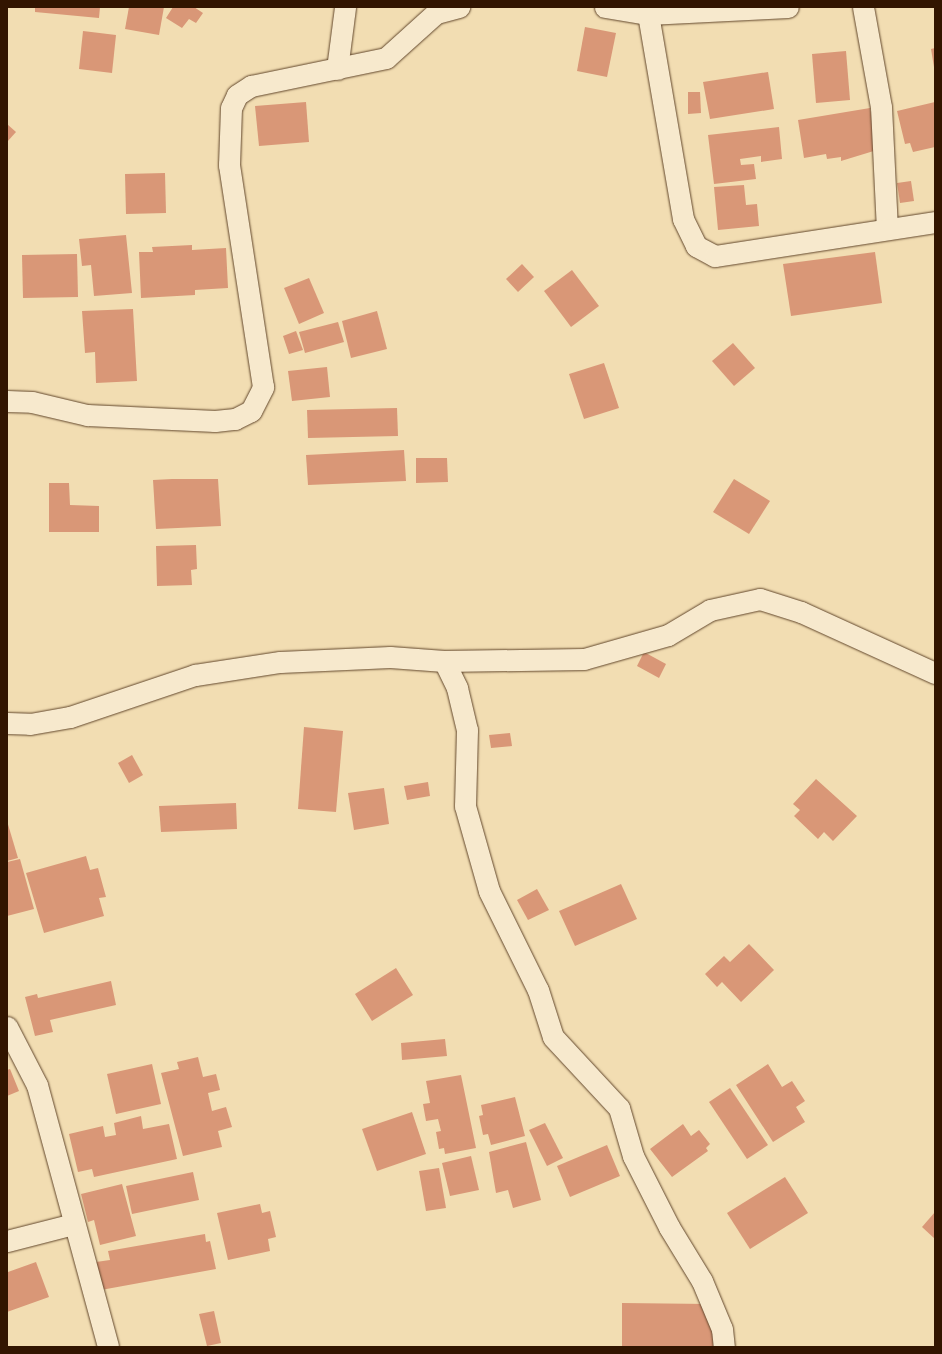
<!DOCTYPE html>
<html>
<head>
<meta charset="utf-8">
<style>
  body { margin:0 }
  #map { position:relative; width:942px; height:1354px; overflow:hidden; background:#f2ddb2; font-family:"IM FELL French Canon",serif }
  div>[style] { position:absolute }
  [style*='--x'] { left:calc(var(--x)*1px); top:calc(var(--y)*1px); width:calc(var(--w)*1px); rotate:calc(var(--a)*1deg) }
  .building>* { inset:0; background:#d99777 }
  .roads { filter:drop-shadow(0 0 1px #62472c) drop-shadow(0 0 1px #62472c) }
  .minor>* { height:21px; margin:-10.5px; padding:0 10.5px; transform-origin:10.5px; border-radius:10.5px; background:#f7e9cd }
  span { translate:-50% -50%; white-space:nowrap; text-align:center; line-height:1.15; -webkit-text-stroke:3px #f7e9cd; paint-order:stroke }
  .frame { position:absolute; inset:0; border:8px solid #321500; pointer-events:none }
</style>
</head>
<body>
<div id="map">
  <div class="building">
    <i style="clip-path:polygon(35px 7px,100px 7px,99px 18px,35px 12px)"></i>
    <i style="clip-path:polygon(129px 7px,164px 7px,159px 35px,125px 29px)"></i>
    <i style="clip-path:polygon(173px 7px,194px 7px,203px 13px,196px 23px,189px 19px,182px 28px,166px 18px)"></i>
    <i style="clip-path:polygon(585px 27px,616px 33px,607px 77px,577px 71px)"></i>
    <i style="clip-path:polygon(83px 31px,116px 35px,112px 73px,79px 69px)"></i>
    <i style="clip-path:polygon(935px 48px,935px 67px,934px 67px,931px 49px)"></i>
    <i style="clip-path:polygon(846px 51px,850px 100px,816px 103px,812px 54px)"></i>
    <i style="clip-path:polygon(768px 72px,774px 109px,710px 119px,703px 82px)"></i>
    <i style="clip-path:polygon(688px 92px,700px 92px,701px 113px,688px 114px)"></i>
    <i style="clip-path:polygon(306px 102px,309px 142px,259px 146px,255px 106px)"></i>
    <i style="clip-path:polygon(935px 102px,935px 147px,913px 152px,910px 143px,905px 144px,897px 111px)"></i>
    <i style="clip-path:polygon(870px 108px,877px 150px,841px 161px,841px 157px,827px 159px,826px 154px,804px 158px,798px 120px)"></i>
    <i style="clip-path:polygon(7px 124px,16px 132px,7px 142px)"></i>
    <i style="clip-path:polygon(779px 127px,782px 159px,761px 162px,761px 156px,740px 159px,741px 165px,754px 164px,756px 179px,714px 184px,708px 135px)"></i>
    <i style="clip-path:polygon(165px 173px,166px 213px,126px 214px,125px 174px)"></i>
    <i style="clip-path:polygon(911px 181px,914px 201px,900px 203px,897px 183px)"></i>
    <i style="clip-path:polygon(744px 185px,746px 205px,757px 204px,759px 226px,718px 230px,714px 187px)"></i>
    <i style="clip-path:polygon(126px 235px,132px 293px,94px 296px,91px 265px,82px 266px,79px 239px)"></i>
    <i style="clip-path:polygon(192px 245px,192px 250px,226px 248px,228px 288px,195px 290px,195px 295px,141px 298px,139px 252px,153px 252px,152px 247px)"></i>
    <i style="clip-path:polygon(875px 252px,882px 303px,791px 316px,783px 264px)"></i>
    <i style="clip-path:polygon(77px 254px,78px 297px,23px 298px,22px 255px)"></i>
    <i style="clip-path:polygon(522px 264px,534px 277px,518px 292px,506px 279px)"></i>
    <i style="clip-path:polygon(572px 270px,599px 306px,571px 327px,544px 291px)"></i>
    <i style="clip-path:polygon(309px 278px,324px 313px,299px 324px,284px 288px)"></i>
    <i style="clip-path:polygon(133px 309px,137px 381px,96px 383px,95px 352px,85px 353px,82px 311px)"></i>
    <i style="clip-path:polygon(377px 311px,387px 349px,351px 358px,342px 321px)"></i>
    <i style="clip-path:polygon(338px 322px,344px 342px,305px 353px,299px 332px)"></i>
    <i style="clip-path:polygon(296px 331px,303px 350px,289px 354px,283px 336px)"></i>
    <i style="clip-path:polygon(733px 343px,755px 368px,734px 386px,712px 361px)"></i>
    <i style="clip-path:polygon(604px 363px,619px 408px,584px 419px,569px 374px)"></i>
    <i style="clip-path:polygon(327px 367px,330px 397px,292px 401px,288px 371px)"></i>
    <i style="clip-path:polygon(397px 408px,398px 436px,308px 438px,307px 410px)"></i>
    <i style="clip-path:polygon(404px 450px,406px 481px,308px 485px,306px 455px)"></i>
    <i style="clip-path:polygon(416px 458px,447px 458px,448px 482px,416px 483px)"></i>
    <i style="clip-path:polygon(172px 479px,218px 479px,221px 526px,156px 529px,153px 480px)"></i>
    <i style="clip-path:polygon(734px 479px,770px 501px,749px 534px,713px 512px)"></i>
    <i style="clip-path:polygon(49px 483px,69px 483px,70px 505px,99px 506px,99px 532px,49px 532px)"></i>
    <i style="clip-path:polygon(196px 545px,197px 569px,191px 570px,192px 585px,157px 586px,156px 546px)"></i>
    <i style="clip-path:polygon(644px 652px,666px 664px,659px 678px,637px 666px)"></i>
    <i style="clip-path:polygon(304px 727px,343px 731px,336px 812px,298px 809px)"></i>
    <i style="clip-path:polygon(510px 733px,512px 746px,491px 748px,489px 735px)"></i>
    <i style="clip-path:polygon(132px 755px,143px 775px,129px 783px,118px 763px)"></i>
    <i style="clip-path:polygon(816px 779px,857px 816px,833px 841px,824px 832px,818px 839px,794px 816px,800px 810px,793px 804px)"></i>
    <i style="clip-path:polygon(428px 782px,430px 796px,407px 800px,404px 786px)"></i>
    <i style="clip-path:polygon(384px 788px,389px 824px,354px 830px,348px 793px)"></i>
    <i style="clip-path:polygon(236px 803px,237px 829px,161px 832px,159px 806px)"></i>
    <i style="clip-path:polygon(7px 821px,18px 858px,7px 861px)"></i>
    <i style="clip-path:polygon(86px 856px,90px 870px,98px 868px,106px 897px,99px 898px,104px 916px,44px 933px,26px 873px)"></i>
    <i style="clip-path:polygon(20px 859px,34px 909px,7px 916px,7px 862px)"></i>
    <i style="clip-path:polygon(621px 884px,637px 919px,575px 946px,559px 911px)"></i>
    <i style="clip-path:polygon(537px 889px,549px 910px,528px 920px,517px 900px)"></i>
    <i style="clip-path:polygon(749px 944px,774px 970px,741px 1002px,722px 982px,717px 987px,705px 974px,724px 956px,730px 962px)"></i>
    <i style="clip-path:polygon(396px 968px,413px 995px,372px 1021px,355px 994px)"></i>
    <i style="clip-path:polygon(111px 981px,116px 1005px,50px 1020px,53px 1032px,35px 1036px,25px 997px,37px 994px,38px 998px)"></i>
    <i style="clip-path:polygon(445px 1039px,447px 1056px,402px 1060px,401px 1043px)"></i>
    <i style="clip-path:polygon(198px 1057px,203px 1077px,216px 1074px,220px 1090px,208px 1093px,212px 1111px,226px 1107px,232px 1127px,218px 1131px,222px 1147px,183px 1156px,161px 1073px,179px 1069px,177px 1062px)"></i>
    <i style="clip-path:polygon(152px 1064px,161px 1104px,116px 1114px,107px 1074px)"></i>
    <i style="clip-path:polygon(768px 1064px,782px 1087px,792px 1081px,805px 1101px,796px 1107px,805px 1122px,773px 1142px,736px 1085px)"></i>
    <i style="clip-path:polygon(10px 1069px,19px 1091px,7px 1096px,7px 1070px)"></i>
    <i style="clip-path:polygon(461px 1075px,476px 1148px,445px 1154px,444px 1148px,439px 1149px,436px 1132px,441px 1131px,438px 1119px,426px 1121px,423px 1104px,430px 1103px,426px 1081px)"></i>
    <i style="clip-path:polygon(730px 1088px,768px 1145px,747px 1159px,709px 1102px)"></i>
    <i style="clip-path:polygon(515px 1097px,525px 1136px,491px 1145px,488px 1134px,483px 1135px,479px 1116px,483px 1115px,481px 1105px)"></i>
    <i style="clip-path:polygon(412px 1112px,426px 1154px,377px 1171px,362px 1129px)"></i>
    <i style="clip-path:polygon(141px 1116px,143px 1129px,169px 1124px,177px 1159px,94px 1177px,92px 1169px,78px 1172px,69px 1134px,103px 1126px,105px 1137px,116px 1135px,114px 1123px)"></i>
    <i style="clip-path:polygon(545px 1123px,563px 1158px,547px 1166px,529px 1130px)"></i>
    <i style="clip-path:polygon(683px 1124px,691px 1136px,699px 1130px,710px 1144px,706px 1148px,708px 1151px,672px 1177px,650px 1149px)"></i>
    <i style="clip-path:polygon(526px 1142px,541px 1200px,513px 1208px,508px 1190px,496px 1193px,489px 1152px)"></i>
    <i style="clip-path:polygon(607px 1145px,620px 1176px,570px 1197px,557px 1166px)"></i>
    <i style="clip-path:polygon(471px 1156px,479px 1190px,450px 1196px,442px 1163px)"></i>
    <i style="clip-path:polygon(439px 1168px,446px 1208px,426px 1211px,419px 1171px)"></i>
    <i style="clip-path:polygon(193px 1172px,199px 1200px,132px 1214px,126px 1186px)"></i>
    <i style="clip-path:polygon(785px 1177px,808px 1213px,750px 1249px,727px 1213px)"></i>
    <i style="clip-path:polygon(122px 1184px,136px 1236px,100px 1245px,94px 1220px,88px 1222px,81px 1194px)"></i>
    <i style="clip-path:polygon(260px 1204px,262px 1213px,270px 1211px,276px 1237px,268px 1239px,270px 1251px,228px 1260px,217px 1213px)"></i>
    <i style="clip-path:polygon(935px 1212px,935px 1239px,922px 1227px)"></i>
    <i style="clip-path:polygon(205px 1234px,206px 1242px,210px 1241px,216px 1269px,101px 1290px,96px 1262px,110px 1260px,108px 1251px)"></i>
    <i style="clip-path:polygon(36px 1262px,49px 1297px,7px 1312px,7px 1269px,8px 1272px)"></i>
    <i style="clip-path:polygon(622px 1303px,709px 1304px,713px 1315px,713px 1347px,622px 1347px)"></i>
    <i style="clip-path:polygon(214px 1311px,221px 1343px,207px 1346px,199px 1314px)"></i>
  </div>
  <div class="roads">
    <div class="minor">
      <i style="--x:605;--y:7;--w:44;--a:9.2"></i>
      <i style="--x:648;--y:14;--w:140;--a:-2.9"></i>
      <i style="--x:863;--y:7;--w:102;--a:79.8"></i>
      <i style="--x:881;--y:107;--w:121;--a:87.2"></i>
      <i style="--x:648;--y:14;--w:208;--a:80.3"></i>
      <i style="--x:683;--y:219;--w:30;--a:64"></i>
      <i style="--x:696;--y:246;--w:21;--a:28"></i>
      <i style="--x:715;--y:256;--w:223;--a:-8.8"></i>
      <i style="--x:337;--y:69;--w:63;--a:-82.6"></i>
      <i style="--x:7;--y:401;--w:25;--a:2"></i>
      <i style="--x:32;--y:402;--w:57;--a:13.3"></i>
      <i style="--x:87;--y:415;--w:128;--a:2.7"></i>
      <i style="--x:215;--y:421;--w:20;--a:-6"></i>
      <i style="--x:235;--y:419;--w:18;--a:-27"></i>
      <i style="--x:251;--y:411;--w:27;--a:-63"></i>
      <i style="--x:263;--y:387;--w:225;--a:-98.7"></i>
      <i style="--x:229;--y:165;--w:57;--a:-88"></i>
      <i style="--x:231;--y:108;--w:14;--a:-65"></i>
      <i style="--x:237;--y:95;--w:17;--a:-33"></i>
      <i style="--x:251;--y:86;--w:138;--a:-11.7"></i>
      <i style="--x:386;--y:58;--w:67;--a:-42"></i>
      <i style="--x:436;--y:13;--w:24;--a:-15"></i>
      <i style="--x:444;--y:661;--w:30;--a:64"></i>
      <i style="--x:457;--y:688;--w:43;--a:76.6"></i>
      <i style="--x:467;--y:730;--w:76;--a:91.5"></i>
      <i style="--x:465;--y:806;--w:88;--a:74.2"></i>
      <i style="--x:489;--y:891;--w:110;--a:63.7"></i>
      <i style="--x:538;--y:990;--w:49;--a:72.3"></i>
      <i style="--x:553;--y:1037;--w:97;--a:47.1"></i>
      <i style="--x:619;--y:1108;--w:50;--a:73.7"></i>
      <i style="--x:633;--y:1156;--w:80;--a:63.1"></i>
      <i style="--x:669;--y:1227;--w:63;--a:58.6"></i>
      <i style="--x:702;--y:1281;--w:52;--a:67.4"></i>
      <i style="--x:722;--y:1329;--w:18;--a:84"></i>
      <i style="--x:7;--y:723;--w:23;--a:2"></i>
      <i style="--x:30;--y:724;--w:41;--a:-9.9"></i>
      <i style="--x:70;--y:717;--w:132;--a:-18.6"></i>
      <i style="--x:195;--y:675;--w:86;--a:-8.7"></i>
      <i style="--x:280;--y:662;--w:110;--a:-2.6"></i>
      <i style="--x:390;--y:657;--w:54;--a:4.2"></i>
      <i style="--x:444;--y:661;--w:140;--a:-0.8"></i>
      <i style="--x:584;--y:659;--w:87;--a:-15.9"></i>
      <i style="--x:668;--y:635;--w:49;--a:-30.8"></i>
      <i style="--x:710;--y:610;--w:51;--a:-12.4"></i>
      <i style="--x:760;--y:599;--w:43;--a:17.6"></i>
      <i style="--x:801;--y:612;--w:147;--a:24.5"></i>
      <i style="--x:7;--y:1027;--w:65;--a:62.7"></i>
      <i style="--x:37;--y:1085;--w:271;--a:74.8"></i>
      <i style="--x:7;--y:1241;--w:68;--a:-14.4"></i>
    </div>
  </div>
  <div class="frame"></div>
</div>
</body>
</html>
